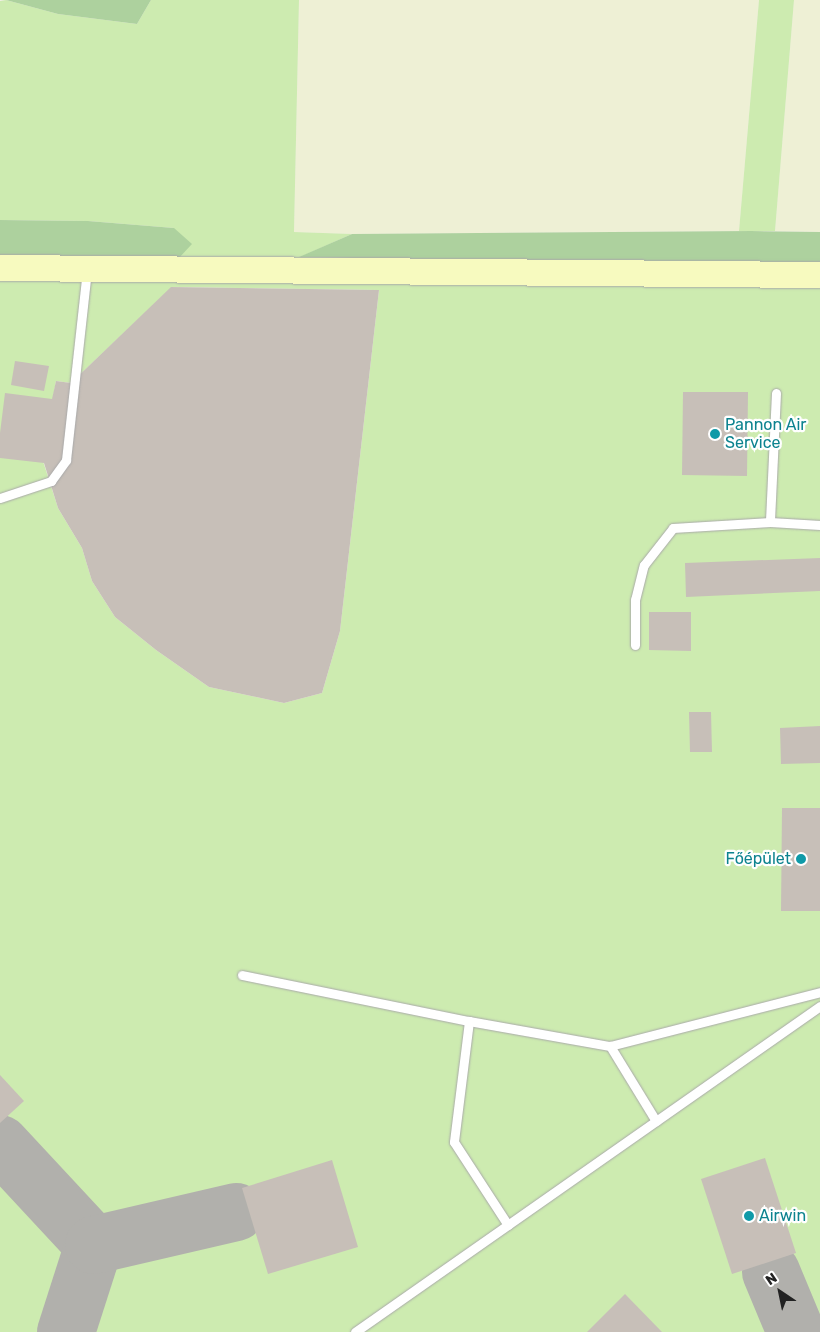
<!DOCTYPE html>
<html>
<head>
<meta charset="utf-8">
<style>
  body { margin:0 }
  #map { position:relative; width:820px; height:1332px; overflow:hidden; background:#f2efe9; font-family:Rubik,sans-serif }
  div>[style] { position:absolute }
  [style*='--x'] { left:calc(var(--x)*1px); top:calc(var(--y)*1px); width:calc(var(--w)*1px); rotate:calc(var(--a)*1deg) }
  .farmland>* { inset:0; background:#eef0d5 }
  .grass>* { inset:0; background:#cdebb0 }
  .forest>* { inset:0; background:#add19e }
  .taxiway>* { height:58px; margin:-29px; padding:0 29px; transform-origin:29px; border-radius:29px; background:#b1b0ac }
  .building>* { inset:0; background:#c7bfb8 }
  .roads { filter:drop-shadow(0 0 1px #a9a9a9) drop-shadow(0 0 1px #a9a9a9) }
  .lane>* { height:9px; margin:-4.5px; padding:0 4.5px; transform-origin:4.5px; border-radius:4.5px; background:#fff }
  .secondary>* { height:26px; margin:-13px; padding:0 13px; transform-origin:13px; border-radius:13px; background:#f7fabf }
  .dots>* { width:14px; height:14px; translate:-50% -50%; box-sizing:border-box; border:2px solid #fff; border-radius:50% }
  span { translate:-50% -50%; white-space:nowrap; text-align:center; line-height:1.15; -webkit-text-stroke:4.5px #fff; paint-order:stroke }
  .culture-label { font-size:16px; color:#0d838f }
  .left { translate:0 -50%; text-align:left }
  .right { translate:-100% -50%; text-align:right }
  .north { position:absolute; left:755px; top:1267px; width:50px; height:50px; -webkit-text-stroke:4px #fff; paint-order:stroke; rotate:326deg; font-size:14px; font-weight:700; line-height:20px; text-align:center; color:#222 }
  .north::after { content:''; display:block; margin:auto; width:18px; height:22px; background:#222; clip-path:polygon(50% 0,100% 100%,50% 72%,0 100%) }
</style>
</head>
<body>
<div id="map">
  <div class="farmland">
    <i style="clip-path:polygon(299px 0,759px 0,739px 231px,352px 234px,294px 232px)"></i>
    <i style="clip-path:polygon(794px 0,820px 0,820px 232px,775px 231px)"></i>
  </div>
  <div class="grass">
    <i style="clip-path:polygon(evenodd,6px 0,58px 14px,137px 24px,151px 0,299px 0,294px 232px,352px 234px,300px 257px,820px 266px,820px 1332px,0 1332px,0 257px,174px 228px,88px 221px,0 220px,0 1px,6px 0,172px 287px,379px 290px,340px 631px,322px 693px,284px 703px,209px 687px,156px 650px,115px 617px,92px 581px,82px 548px,58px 508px,42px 458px,56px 381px,71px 383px,172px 287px)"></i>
    <i style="clip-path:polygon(759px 0,794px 0,775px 231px,739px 231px)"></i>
  </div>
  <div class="forest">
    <i style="clip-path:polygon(6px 0,151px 0,137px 24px,58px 14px)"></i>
    <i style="clip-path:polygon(0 220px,88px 221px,174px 228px,192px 244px,178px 259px,0 257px)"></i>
    <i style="clip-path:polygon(751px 231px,820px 232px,820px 266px,299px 257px,352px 234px)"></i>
  </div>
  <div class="taxiway">
    <i style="--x:0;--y:1144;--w:138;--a:47.1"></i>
    <i style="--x:771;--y:1272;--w:65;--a:67.4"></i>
    <i style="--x:66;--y:1332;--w:91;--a:-72.2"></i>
    <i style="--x:94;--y:1245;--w:146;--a:-13.1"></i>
  </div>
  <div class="building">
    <i style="clip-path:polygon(171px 287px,379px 290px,340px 631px,322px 693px,284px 703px,209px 687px,156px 650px,115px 617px,92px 581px,82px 548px,58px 508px,44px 463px,0 458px,0 433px,5px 393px,52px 399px,56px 381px,71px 383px)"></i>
    <i style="clip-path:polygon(15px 361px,49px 366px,44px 391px,11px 385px)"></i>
    <i style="clip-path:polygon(683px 392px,748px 392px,747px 476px,682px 475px)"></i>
    <i style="clip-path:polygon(820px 558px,820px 591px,686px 597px,685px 563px)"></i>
    <i style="clip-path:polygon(649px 612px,691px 612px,691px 651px,649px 650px)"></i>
    <i style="clip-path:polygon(689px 712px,711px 712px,712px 752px,690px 752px)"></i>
    <i style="clip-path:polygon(820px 726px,820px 763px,781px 764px,780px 728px)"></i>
    <i style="clip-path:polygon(782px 808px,820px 808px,820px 911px,781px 911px)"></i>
    <i style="clip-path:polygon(0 1075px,24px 1101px,0 1123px)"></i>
    <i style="clip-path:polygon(765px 1158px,796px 1253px,732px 1274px,701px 1179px)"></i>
    <i style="clip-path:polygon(332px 1160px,358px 1247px,268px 1274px,242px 1188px)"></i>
    <i style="clip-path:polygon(625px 1294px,662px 1332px,587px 1332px)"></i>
  </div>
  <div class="roads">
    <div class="lane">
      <i style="--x:776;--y:393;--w:129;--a:92.7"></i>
      <i style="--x:770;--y:522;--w:50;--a:3.4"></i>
      <i style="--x:0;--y:498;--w:54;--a:-18.4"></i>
      <i style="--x:51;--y:481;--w:26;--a:-54"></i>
      <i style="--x:66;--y:460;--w:190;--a:-83.7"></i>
      <i style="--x:635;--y:645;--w:45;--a:-90"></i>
      <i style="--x:635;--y:600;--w:36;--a:-76"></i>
      <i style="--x:644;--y:565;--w:47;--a:-51.9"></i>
      <i style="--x:673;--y:528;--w:97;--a:-3.5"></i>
      <i style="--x:242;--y:975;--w:232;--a:11.5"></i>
      <i style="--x:469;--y:1021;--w:122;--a:97.1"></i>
      <i style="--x:454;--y:1142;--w:99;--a:57"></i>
      <i style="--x:469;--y:1021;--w:143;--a:10.1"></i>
      <i style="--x:610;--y:1046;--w:88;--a:58.5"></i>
      <i style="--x:610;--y:1046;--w:217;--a:-14.4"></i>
      <i style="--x:355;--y:1332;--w:568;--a:-35.03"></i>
    </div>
    <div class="secondary">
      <i style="--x:0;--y:268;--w:820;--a:0.49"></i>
    </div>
  </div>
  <div class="dots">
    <i style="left:715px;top:434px;background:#0f9aa8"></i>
    <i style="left:801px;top:859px;background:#0f9aa8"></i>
    <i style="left:749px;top:1216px;background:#0f9aa8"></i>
  </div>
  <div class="culture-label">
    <span class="left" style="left:725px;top:434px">Pannon Air<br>Service</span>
    <span class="right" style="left:791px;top:859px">Főépület</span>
    <span class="left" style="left:759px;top:1216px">Airwin</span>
  </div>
  <div class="north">N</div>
</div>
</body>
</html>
